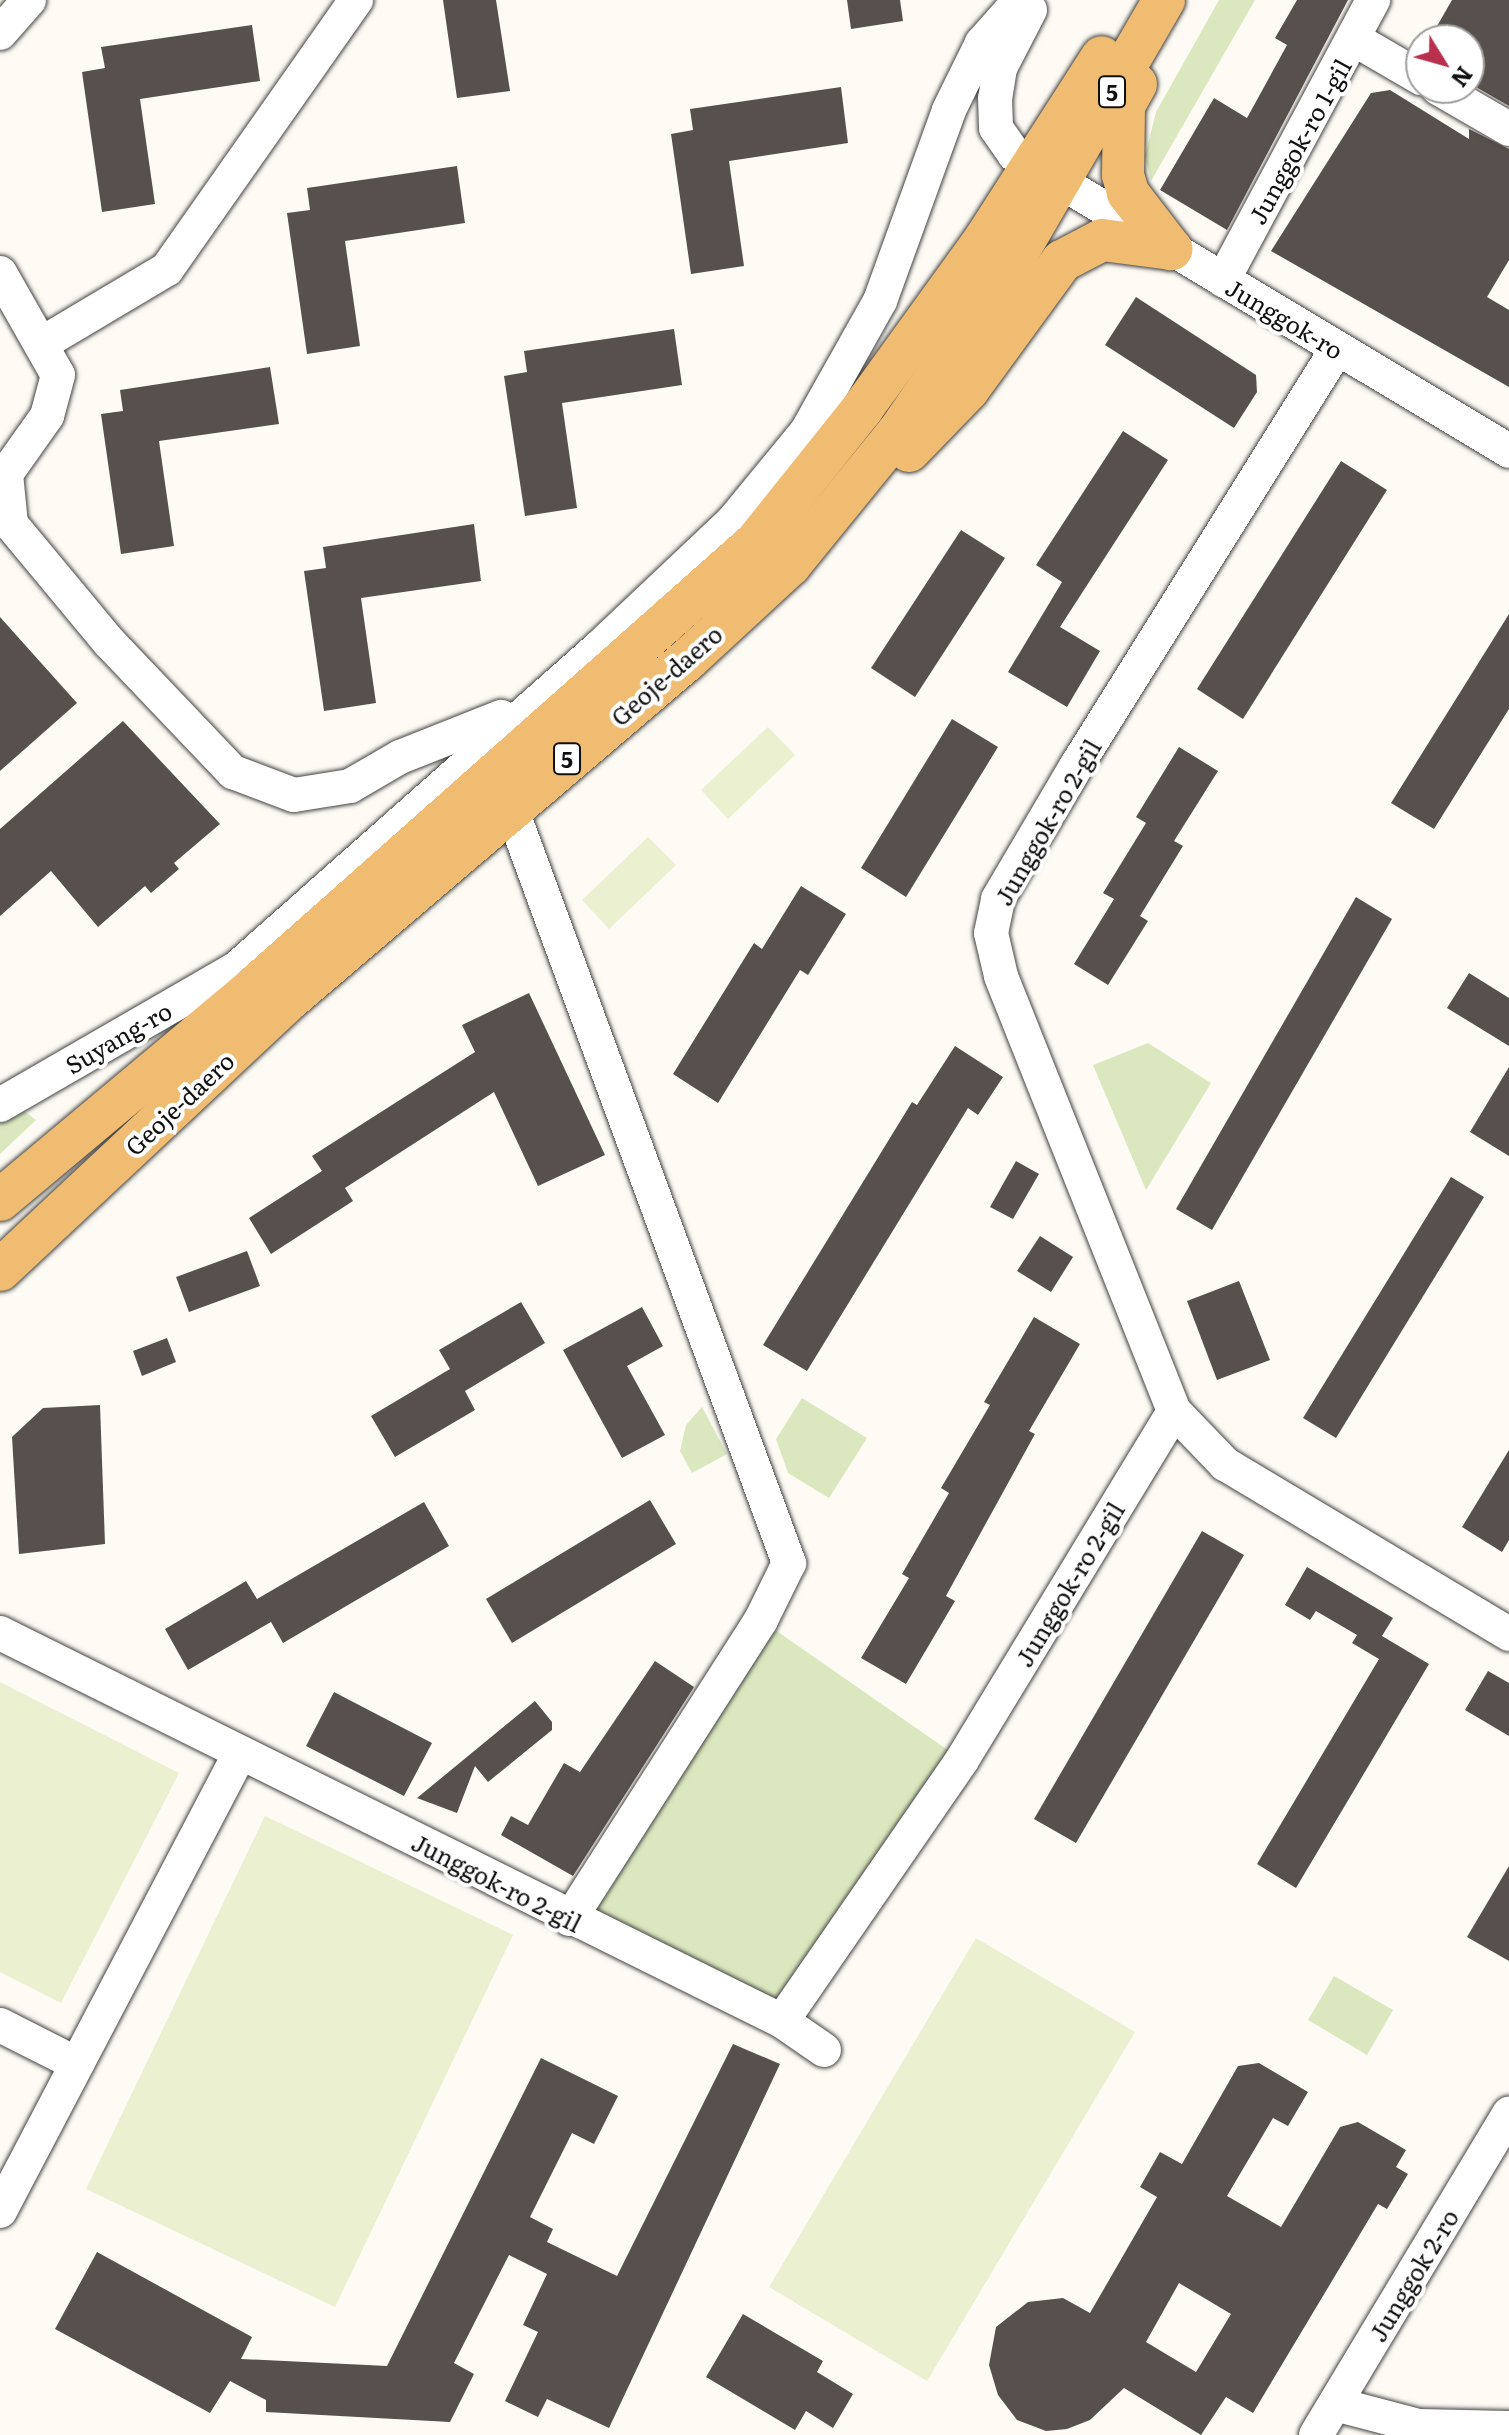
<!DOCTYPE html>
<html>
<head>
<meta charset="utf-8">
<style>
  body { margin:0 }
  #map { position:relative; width:1509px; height:2435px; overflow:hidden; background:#fefbf4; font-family:Literata,serif }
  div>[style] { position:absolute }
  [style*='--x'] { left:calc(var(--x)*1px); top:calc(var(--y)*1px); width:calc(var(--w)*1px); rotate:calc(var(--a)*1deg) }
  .green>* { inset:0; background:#dbe8bf }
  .pitch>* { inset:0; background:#eaf0d0 }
  .building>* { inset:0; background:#58504d }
  .roads { filter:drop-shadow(0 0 2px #434343) drop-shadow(0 0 2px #434343) }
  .minor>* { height:34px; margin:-17px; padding:0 17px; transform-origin:17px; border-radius:17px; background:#fff }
  .major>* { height:42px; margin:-21px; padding:0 21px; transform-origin:21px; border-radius:21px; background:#f0bc72 }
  span { translate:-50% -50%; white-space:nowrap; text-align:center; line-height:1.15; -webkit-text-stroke:8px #fff; paint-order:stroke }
  .shield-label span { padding:2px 6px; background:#fff; border:2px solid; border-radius:6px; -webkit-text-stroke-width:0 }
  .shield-label { font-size:22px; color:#101010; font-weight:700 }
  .street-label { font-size:24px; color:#101010 }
  .north { position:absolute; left:1405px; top:24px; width:80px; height:80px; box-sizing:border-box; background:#fff; border:2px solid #9f9f9f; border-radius:50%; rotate:127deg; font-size:22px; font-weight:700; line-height:32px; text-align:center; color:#101010 }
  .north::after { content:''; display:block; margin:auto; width:28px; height:36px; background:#b92f4e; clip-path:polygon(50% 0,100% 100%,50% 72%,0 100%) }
</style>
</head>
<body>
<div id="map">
  <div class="green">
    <i style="clip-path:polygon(1219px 0,1255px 0,1151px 181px,1145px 156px,1156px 112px)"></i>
    <i style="clip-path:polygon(1148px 1043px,1211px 1083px,1146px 1190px,1093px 1065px)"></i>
    <i style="clip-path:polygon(23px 1110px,36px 1120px,0 1154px,0 1123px)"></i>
    <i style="clip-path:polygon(802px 1398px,867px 1438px,829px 1498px,788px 1473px,776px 1439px)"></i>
    <i style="clip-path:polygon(702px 1407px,727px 1454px,692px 1473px,680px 1451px,686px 1425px)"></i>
    <i style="clip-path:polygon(761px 1620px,962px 1760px,782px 2021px,570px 1919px)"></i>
    <i style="clip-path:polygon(1334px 1976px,1393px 2010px,1367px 2055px,1308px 2020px)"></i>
  </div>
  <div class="pitch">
    <i style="clip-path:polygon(768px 727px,795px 755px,728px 819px,701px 790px)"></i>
    <i style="clip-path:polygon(648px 837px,676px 865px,609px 929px,582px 900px)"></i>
    <i style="clip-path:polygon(0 1682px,179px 1773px,61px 2003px,0 1972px)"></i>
    <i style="clip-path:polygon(265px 1816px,513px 1935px,335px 2307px,86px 2189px)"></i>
    <i style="clip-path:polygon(976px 1938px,1135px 2032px,927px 2381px,769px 2287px)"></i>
  </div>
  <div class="building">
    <i style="clip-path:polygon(443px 0,496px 0,510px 91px,457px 98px)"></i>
    <i style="clip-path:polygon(847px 0,900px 0,903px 21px,851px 29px)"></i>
    <i style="clip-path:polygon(1297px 0,1348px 0,1227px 230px,1160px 190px,1214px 98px,1247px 118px,1287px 45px,1275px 38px)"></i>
    <i style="clip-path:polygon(1452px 0,1509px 0,1509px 106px,1469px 83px,1469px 40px,1429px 40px)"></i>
    <i style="clip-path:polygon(252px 25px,260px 81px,140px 99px,155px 204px,102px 212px,82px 72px,105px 68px,101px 47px)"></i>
    <i style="clip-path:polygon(841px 87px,848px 143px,729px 161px,744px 266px,691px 274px,671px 134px,693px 130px,690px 109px)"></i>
    <i style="clip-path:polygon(1390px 90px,1469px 139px,1469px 129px,1509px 149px,1509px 260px,1487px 297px,1509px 310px,1509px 387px,1271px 251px,1371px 93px)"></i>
    <i style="clip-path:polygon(457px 166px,465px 223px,345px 241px,360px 346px,307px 354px,287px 213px,310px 210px,307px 188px)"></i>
    <i style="clip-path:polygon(1136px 297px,1256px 375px,1257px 392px,1234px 428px,1105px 345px)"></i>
    <i style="clip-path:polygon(674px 329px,682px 385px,562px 403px,577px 508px,525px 516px,504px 376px,527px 372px,524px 351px)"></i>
    <i style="clip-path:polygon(270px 367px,279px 424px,159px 441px,174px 546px,121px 554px,101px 414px,123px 411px,120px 390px)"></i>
    <i style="clip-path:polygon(1123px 431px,1168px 460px,1060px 627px,1100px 651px,1067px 707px,1008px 672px,1062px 582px,1036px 565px)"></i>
    <i style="clip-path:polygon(1341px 461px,1387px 490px,1243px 719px,1197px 689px)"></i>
    <i style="clip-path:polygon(474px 524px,481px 581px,361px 598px,376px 703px,324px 711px,304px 571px,326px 568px,323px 547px)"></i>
    <i style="clip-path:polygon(961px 530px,1005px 558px,915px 697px,871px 668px)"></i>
    <i style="clip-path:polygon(1509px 614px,1509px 709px,1434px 829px,1391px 803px)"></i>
    <i style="clip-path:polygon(0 617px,77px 703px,0 771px)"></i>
    <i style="clip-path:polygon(952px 719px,998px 747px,906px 897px,861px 868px)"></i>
    <i style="clip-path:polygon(123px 721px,220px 824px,174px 863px,179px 869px,151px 893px,145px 886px,98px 927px,51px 871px,0 916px,0 829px)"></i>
    <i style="clip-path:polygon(1179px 747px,1218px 771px,1174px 841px,1183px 846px,1140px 916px,1148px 921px,1108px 985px,1074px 964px,1114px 899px,1103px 893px,1146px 823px,1136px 817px)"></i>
    <i style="clip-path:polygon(801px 886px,846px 914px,808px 975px,800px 970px,718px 1103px,673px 1074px,754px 943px,762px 949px)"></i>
    <i style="clip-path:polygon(1356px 897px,1392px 919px,1212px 1230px,1176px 1209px)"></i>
    <i style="clip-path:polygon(1469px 973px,1509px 998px,1509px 1046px,1447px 1008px)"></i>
    <i style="clip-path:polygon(529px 993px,605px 1155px,538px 1186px,494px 1092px,345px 1188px,353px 1201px,271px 1254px,249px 1218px,322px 1171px,312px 1156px,475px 1052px,462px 1025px)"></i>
    <i style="clip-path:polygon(955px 1046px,1003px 1077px,978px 1115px,968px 1108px,807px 1371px,763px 1345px,912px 1102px,917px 1105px)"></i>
    <i style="clip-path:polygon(1509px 1067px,1509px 1156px,1470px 1132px)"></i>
    <i style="clip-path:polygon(1016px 1161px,1039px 1174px,1013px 1219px,990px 1207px)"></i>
    <i style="clip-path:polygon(1451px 1177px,1484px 1197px,1336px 1438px,1303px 1418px)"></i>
    <i style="clip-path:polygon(1040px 1236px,1073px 1257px,1051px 1292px,1017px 1271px)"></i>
    <i style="clip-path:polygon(247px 1251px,260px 1286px,189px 1312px,176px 1277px)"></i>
    <i style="clip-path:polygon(1239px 1281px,1270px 1360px,1217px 1380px,1187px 1301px)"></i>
    <i style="clip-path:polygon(521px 1302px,545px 1343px,465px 1391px,475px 1410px,395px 1457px,371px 1416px,450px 1369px,439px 1350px)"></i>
    <i style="clip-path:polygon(642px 1307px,663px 1346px,627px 1366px,665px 1435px,622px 1458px,563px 1350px)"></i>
    <i style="clip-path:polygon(1034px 1317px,1080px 1344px,1029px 1431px,1035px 1434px,946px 1596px,955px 1601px,906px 1684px,861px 1658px,909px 1578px,902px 1574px,949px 1493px,941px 1488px,990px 1405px,984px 1402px)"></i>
    <i style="clip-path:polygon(167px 1338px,176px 1362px,142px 1376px,133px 1351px)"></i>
    <i style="clip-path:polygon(100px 1405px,105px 1544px,19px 1554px,12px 1437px,43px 1408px)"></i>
    <i style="clip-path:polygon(1509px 1450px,1509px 1540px,1502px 1552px,1462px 1527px)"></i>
    <i style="clip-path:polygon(650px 1500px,676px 1544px,512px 1643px,486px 1599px)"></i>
    <i style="clip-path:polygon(424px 1502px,449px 1546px,283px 1643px,271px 1622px,188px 1670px,165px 1629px,246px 1581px,257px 1599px)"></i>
    <i style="clip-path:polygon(1202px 1531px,1244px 1555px,1076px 1843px,1034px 1819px)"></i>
    <i style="clip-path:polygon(1307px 1567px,1393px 1618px,1382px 1636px,1429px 1664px,1296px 1888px,1257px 1864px,1379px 1659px,1352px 1643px,1357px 1635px,1316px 1611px,1310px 1620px,1285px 1605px)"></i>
    <i style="clip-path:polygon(655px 1661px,694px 1687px,573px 1876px,501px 1835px,511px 1816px,528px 1825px,564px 1763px,580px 1772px)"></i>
    <i style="clip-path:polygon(1488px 1671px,1509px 1683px,1509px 1736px,1465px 1710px)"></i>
    <i style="clip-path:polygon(334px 1692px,432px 1743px,404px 1796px,306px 1746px)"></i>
    <i style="clip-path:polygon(535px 1701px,552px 1722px,552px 1730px,488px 1782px,475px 1766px,457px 1813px,417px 1798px)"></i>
    <i style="clip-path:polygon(1509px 1866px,1509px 1961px,1467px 1937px)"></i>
    <i style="clip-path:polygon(733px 2044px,780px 2064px,609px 2428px,547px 2399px,538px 2417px,505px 2401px,538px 2332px,523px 2325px,547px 2274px,509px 2255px,454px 2363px,474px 2374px,450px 2422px,266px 2412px,266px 2400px,230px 2381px,210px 2413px,55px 2329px,97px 2252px,252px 2337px,241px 2359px,387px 2366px,541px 2058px,618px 2096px,594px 2144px,572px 2133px,530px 2217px,553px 2229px,547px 2242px,617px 2276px)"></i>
    <i style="clip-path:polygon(evenodd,1259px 2063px,1308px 2092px,1288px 2126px,1273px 2118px,1227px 2196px,1281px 2227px,1340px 2127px,1358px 2122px,1406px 2150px,1396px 2167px,1408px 2174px,1387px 2209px,1378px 2204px,1253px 2413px,1226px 2397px,1201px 2435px,1124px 2388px,1090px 2420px,1067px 2429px,1046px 2431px,1017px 2420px,998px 2395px,989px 2365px,996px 2327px,1028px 2302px,1063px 2298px,1090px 2313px,1157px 2197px,1140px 2187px,1160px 2152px,1182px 2164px,1238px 2066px,1259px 2063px,1179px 2283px,1231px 2314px,1196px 2372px,1146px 2342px,1179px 2283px)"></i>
    <i style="clip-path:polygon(743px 2314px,823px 2361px,817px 2372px,853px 2394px,833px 2428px,806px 2411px,795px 2430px,706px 2377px)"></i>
  </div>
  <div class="roads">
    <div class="minor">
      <i style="--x:1030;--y:10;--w:65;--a:117.3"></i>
      <i style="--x:1000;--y:68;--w:30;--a:99"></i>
      <i style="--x:995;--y:98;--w:30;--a:88"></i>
      <i style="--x:996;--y:128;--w:32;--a:55"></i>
      <i style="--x:1014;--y:154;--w:577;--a:30.96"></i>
      <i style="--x:0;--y:33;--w:44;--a:-48.7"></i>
      <i style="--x:1354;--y:39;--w:78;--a:30.2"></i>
      <i style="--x:1438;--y:88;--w:82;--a:30"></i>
      <i style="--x:0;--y:273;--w:117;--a:60.4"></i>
      <i style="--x:58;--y:375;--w:42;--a:105"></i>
      <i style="--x:47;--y:416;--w:71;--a:125.3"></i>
      <i style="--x:6;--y:474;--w:50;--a:84.3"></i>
      <i style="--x:11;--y:524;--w:153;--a:50.3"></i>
      <i style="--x:109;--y:642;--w:180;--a:46.4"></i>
      <i style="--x:233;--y:772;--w:65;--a:20.7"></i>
      <i style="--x:294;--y:795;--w:57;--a:-9.1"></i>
      <i style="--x:350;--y:786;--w:58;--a:-30.1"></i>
      <i style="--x:400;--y:757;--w:109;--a:-21.6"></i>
      <i style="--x:1223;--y:280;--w:318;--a:-61.8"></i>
      <i style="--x:43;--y:343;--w:144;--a:-30.8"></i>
      <i style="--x:167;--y:269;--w:329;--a:-54.9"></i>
      <i style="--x:511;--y:808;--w:805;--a:69.79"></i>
      <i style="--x:789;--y:1563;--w:64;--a:116.2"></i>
      <i style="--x:761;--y:1620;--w:355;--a:122.6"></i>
      <i style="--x:0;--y:1105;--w:274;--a:-30"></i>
      <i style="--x:237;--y:968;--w:487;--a:-41.5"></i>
      <i style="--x:602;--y:645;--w:182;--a:-43.4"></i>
      <i style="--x:734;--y:520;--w:115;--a:-50.6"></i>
      <i style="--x:807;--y:431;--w:149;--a:-60.7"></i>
      <i style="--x:880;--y:301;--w:203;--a:-70.1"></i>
      <i style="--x:949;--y:110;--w:75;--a:-63.8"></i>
      <i style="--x:982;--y:43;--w:57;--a:-48.5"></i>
      <i style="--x:1174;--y:1411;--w:74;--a:46.1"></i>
      <i style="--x:1225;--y:1464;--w:331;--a:30.9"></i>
      <i style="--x:0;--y:1633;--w:873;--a:26.39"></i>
      <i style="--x:782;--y:2021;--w:317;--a:-55.4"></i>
      <i style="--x:962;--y:1760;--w:408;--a:-58.7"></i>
      <i style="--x:1174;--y:1411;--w:468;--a:-111.7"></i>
      <i style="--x:1001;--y:976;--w:44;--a:-103.1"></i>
      <i style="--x:991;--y:933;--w:35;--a:-78"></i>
      <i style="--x:998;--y:899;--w:156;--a:-59.5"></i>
      <i style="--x:1077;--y:765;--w:491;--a:-58"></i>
      <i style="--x:782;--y:2021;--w:51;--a:34.6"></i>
      <i style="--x:0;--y:2025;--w:86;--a:26.9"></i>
      <i style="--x:0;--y:2211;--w:517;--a:-62.34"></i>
      <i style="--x:1335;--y:2404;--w:87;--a:14.7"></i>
      <i style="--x:1419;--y:2426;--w:90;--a:1.3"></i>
      <i style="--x:1316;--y:2435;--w:375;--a:-59"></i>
    </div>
    <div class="major">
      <i style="--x:1136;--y:84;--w:25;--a:119"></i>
      <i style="--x:1124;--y:106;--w:69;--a:90.8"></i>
      <i style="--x:1123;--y:175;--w:19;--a:74"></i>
      <i style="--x:1128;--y:193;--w:71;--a:52.5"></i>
      <i style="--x:909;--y:451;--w:85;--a:-46"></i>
      <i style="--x:968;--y:390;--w:160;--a:-53.9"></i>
      <i style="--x:1062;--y:261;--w:45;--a:-27.7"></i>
      <i style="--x:1102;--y:240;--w:70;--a:7.4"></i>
      <i style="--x:0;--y:1200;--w:329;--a:-39.9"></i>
      <i style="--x:252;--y:989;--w:674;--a:-41.57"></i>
      <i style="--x:756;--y:542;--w:170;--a:-51.4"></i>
      <i style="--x:862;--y:409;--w:210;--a:-54.1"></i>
      <i style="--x:985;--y:239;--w:216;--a:-57.3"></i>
      <i style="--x:0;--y:1270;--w:391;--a:-43.1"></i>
      <i style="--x:285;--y:1003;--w:528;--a:-40.47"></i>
      <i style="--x:687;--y:660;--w:140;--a:-42.7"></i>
      <i style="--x:790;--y:565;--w:173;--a:-50.9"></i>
      <i style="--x:899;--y:431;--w:171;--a:-55.5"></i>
      <i style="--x:996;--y:290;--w:335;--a:-59.9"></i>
    </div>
  </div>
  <div class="shield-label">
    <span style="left:1112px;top:92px">5</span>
    <span style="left:567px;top:759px">5</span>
  </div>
  <div class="street-label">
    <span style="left:1299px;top:141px;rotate:-61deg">Junggok-ro 1-gil</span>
    <span style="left:1285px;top:318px;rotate:31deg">Junggok-ro</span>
    <span style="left:666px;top:675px;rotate:-41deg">Geoje-daero</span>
    <span style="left:1047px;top:822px;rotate:-60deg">Junggok-ro 2-gil</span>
    <span style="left:118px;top:1037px;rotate:-30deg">Suyang-ro</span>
    <span style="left:179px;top:1103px;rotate:-43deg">Geoje-daero</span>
    <span style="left:1069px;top:1584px;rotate:-59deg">Junggok-ro 2-gil</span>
    <span style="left:497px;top:1882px;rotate:27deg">Junggok-ro 2-gil</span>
    <span style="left:1413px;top:2275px;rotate:-59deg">Junggok 2-ro</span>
  </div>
  <div class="north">N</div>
</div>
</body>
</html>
